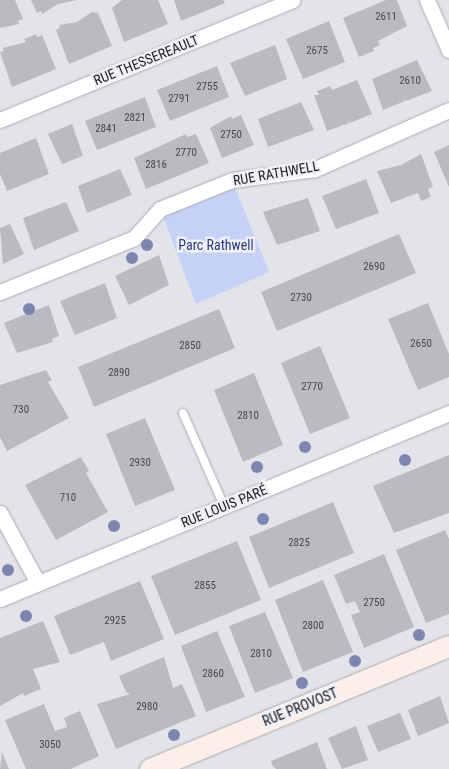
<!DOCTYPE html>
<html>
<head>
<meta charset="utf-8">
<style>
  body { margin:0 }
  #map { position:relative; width:449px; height:769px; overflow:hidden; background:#e2e4ea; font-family:"Roboto Condensed",sans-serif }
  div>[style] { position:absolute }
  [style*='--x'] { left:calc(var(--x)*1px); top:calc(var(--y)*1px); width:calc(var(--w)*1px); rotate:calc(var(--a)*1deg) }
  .green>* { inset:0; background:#c6d2f5 }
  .building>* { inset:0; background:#b9bbc1 }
  .roads { filter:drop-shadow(0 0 1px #a9abb1) drop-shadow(0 0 1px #a9abb1) }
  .lane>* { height:8px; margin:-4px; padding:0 4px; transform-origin:4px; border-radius:4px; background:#fff }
  .street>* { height:15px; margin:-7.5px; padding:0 7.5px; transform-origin:7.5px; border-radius:7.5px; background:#fff }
  .secondary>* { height:21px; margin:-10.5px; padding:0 10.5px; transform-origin:10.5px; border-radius:10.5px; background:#fdefe8 }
  .trees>* { width:12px; height:12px; margin:-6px; border-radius:50%; background:#7c86b3 }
  span { translate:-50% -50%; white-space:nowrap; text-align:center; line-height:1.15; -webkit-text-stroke:5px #eff1f7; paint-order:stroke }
  .number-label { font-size:11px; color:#46484a }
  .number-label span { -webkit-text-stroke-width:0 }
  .street-label { font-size:14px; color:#202123 }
  .park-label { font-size:14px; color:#293986 }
</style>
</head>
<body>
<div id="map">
  <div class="green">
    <i style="clip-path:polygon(232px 180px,269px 272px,196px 304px,160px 209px)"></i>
  </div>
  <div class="building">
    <i style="clip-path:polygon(0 0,15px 0,23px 19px,18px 21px,19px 24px,0 28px)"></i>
    <i style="clip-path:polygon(31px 0,77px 0,58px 4px,42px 14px,41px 11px,37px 13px)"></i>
    <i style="clip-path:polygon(122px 0,158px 0,168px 24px,124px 42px,112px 8px)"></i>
    <i style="clip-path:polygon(174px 0,223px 0,225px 3px,181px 21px)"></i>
    <i style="clip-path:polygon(386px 0,397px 0,407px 26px,378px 41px,380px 45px,373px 48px,374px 51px,359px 57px,343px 18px)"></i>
    <i style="clip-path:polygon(92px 12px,98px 13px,112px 46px,69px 64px,56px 30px,60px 28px,59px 25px,77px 22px)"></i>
    <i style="clip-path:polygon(329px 21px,345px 62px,303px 79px,286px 39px)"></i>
    <i style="clip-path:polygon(36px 34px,37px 37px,42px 35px,56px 69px,12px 87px,0 52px,4px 51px,3px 48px,26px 42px,24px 39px)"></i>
    <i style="clip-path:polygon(275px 45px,287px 79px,245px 96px,230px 63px)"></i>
    <i style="clip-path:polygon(417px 60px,432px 91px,406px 101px,403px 97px,405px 101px,383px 110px,372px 79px)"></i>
    <i style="clip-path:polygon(217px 66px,229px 97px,170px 121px,157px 90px)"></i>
    <i style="clip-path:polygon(357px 80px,372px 114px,350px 123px,347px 119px,349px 123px,327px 131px,314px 95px,319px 95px,317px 91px,330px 86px,332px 90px)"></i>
    <i style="clip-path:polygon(145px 97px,156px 127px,97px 150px,85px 121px)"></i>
    <i style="clip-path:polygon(301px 102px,314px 130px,268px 147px,258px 119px)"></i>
    <i style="clip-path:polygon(241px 115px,254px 145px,222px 158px,210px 128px,231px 116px,232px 119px)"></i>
    <i style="clip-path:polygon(72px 124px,83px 156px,62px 164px,48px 134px)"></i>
    <i style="clip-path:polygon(186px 134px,187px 137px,196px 134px,209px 163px,146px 189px,134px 158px)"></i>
    <i style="clip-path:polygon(36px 138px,49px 174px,7px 191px,0 174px,0 153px)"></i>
    <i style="clip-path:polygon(449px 145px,449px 187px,434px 152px)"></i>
    <i style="clip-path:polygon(421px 154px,433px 187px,428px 189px,431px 197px,421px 201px,418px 193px,391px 203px,377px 171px,401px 165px)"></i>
    <i style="clip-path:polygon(120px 169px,132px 195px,87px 213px,78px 186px)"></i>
    <i style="clip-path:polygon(366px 179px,379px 213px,336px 229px,322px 196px)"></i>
    <i style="clip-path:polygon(308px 198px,320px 231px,277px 245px,263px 212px)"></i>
    <i style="clip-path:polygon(66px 202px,79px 231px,34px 250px,23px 218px)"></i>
    <i style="clip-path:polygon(10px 224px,24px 254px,3px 264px,0 228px)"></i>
    <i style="clip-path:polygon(399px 234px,416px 273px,277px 331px,261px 292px)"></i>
    <i style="clip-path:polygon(159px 255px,169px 285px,129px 305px,115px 276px)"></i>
    <i style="clip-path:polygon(105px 283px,117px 318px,75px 335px,60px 301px)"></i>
    <i style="clip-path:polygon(428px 303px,449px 354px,449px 377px,418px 390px,388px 319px)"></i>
    <i style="clip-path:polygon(49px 305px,59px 336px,52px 339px,53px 342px,17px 353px,4px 323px)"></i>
    <i style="clip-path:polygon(219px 309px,235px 348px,94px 407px,78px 367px)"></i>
    <i style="clip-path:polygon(320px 346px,350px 418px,310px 434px,281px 363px)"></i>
    <i style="clip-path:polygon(46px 370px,52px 380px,48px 382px,69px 418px,7px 451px,0 437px,0 385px)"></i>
    <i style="clip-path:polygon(254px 373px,283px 445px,243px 462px,214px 390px)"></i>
    <i style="clip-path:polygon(145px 418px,175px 490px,135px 506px,106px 434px)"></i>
    <i style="clip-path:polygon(449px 455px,449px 513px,394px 533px,373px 486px)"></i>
    <i style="clip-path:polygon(81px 457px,89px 471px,86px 473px,108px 512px,56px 540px,25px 485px)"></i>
    <i style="clip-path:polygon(333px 502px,354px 553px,269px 588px,249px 537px)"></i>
    <i style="clip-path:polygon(445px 530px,449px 539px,449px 614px,426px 623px,396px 550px)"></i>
    <i style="clip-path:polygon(237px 541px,261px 600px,175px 635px,151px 576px)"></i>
    <i style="clip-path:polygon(384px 554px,414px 627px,364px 648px,351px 615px,360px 612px,355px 601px,346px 604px,334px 575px)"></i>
    <i style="clip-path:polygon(323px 580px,353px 652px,303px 672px,275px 600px)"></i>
    <i style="clip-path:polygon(140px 581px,164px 639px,111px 661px,104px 642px,70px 655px,54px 616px)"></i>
    <i style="clip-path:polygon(265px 612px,293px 678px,255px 693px,229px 626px)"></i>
    <i style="clip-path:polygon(43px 621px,60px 662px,33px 669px,41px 689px,24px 696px,23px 693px,0 706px,0 638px)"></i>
    <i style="clip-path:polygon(217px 631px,245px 697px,206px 712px,181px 646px)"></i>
    <i style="clip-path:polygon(164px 657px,173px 688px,182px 684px,196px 716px,116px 749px,97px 704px,130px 694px,126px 692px,119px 676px)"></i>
    <i style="clip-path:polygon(440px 696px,449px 723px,418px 736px,408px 710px)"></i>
    <i style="clip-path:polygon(44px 704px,55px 731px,67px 727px,64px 718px,80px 711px,99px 756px,71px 769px,26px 769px,5px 720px)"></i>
    <i style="clip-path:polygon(400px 713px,411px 739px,378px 752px,367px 726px)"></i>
    <i style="clip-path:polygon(356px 726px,368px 760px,342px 769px,328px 738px)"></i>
    <i style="clip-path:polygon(317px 742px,327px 769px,276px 769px,272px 765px,271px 761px)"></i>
    <i style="clip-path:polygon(2px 752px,9px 769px,0 769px)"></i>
  </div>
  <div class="roads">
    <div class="lane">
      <i style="--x:183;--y:413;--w:102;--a:66.2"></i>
    </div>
    <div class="street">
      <i style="--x:427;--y:0;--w:55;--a:66.3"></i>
      <i style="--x:0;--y:120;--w:316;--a:-22.3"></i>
      <i style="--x:0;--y:292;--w:144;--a:-21.9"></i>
      <i style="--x:134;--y:238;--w:39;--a:-48"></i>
      <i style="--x:160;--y:209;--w:78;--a:-21.9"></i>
      <i style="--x:232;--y:180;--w:84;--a:-7.5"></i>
      <i style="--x:315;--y:169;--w:146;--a:-23.8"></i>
      <i style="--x:0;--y:513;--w:80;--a:61.5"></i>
      <i style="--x:0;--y:599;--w:486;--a:-22.5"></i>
    </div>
    <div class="secondary">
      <i style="--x:150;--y:769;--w:323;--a:-22.4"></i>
    </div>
  </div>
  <div class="trees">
    <i style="left:147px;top:245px"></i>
    <i style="left:132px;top:258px"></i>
    <i style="left:29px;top:309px"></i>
    <i style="left:305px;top:447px"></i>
    <i style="left:405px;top:460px"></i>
    <i style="left:257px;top:467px"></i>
    <i style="left:263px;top:519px"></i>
    <i style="left:114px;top:526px"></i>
    <i style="left:8px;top:570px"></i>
    <i style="left:26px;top:616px"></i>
    <i style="left:419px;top:635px"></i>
    <i style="left:355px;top:661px"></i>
    <i style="left:302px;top:683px"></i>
    <i style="left:174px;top:735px"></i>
  </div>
  <div class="number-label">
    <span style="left:386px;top:17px">2611</span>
    <span style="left:317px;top:51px">2675</span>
    <span style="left:410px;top:81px">2610</span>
    <span style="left:207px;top:87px">2755</span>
    <span style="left:179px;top:99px">2791</span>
    <span style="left:135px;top:118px">2821</span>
    <span style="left:106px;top:129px">2841</span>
    <span style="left:231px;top:135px">2750</span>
    <span style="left:186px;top:153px">2770</span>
    <span style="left:156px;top:165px">2816</span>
    <span style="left:374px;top:267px">2690</span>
    <span style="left:301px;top:298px">2730</span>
    <span style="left:421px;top:344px">2650</span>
    <span style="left:190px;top:346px">2850</span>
    <span style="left:119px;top:373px">2890</span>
    <span style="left:312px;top:387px">2770</span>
    <span style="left:21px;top:410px">730</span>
    <span style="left:248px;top:416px">2810</span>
    <span style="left:140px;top:463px">2930</span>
    <span style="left:68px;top:498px">710</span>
    <span style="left:299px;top:543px">2825</span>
    <span style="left:205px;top:586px">2855</span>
    <span style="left:374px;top:603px">2750</span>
    <span style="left:115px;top:621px">2925</span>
    <span style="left:313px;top:626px">2800</span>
    <span style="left:261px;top:654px">2810</span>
    <span style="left:213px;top:674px">2860</span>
    <span style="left:147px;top:707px">2980</span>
    <span style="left:50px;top:745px">3050</span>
  </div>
  <div class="street-label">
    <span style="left:146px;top:60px;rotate:-22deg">RUE THESSEREAULT</span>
    <span style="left:276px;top:173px;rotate:-10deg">RUE RATHWELL</span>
    <span style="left:224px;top:506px;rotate:-22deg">RUE LOUIS PARÉ</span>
    <span style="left:300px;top:707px;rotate:-22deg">RUE PROVOST</span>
  </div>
  <div class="park-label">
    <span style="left:216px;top:245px">Parc Rathwell</span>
  </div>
</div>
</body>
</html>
